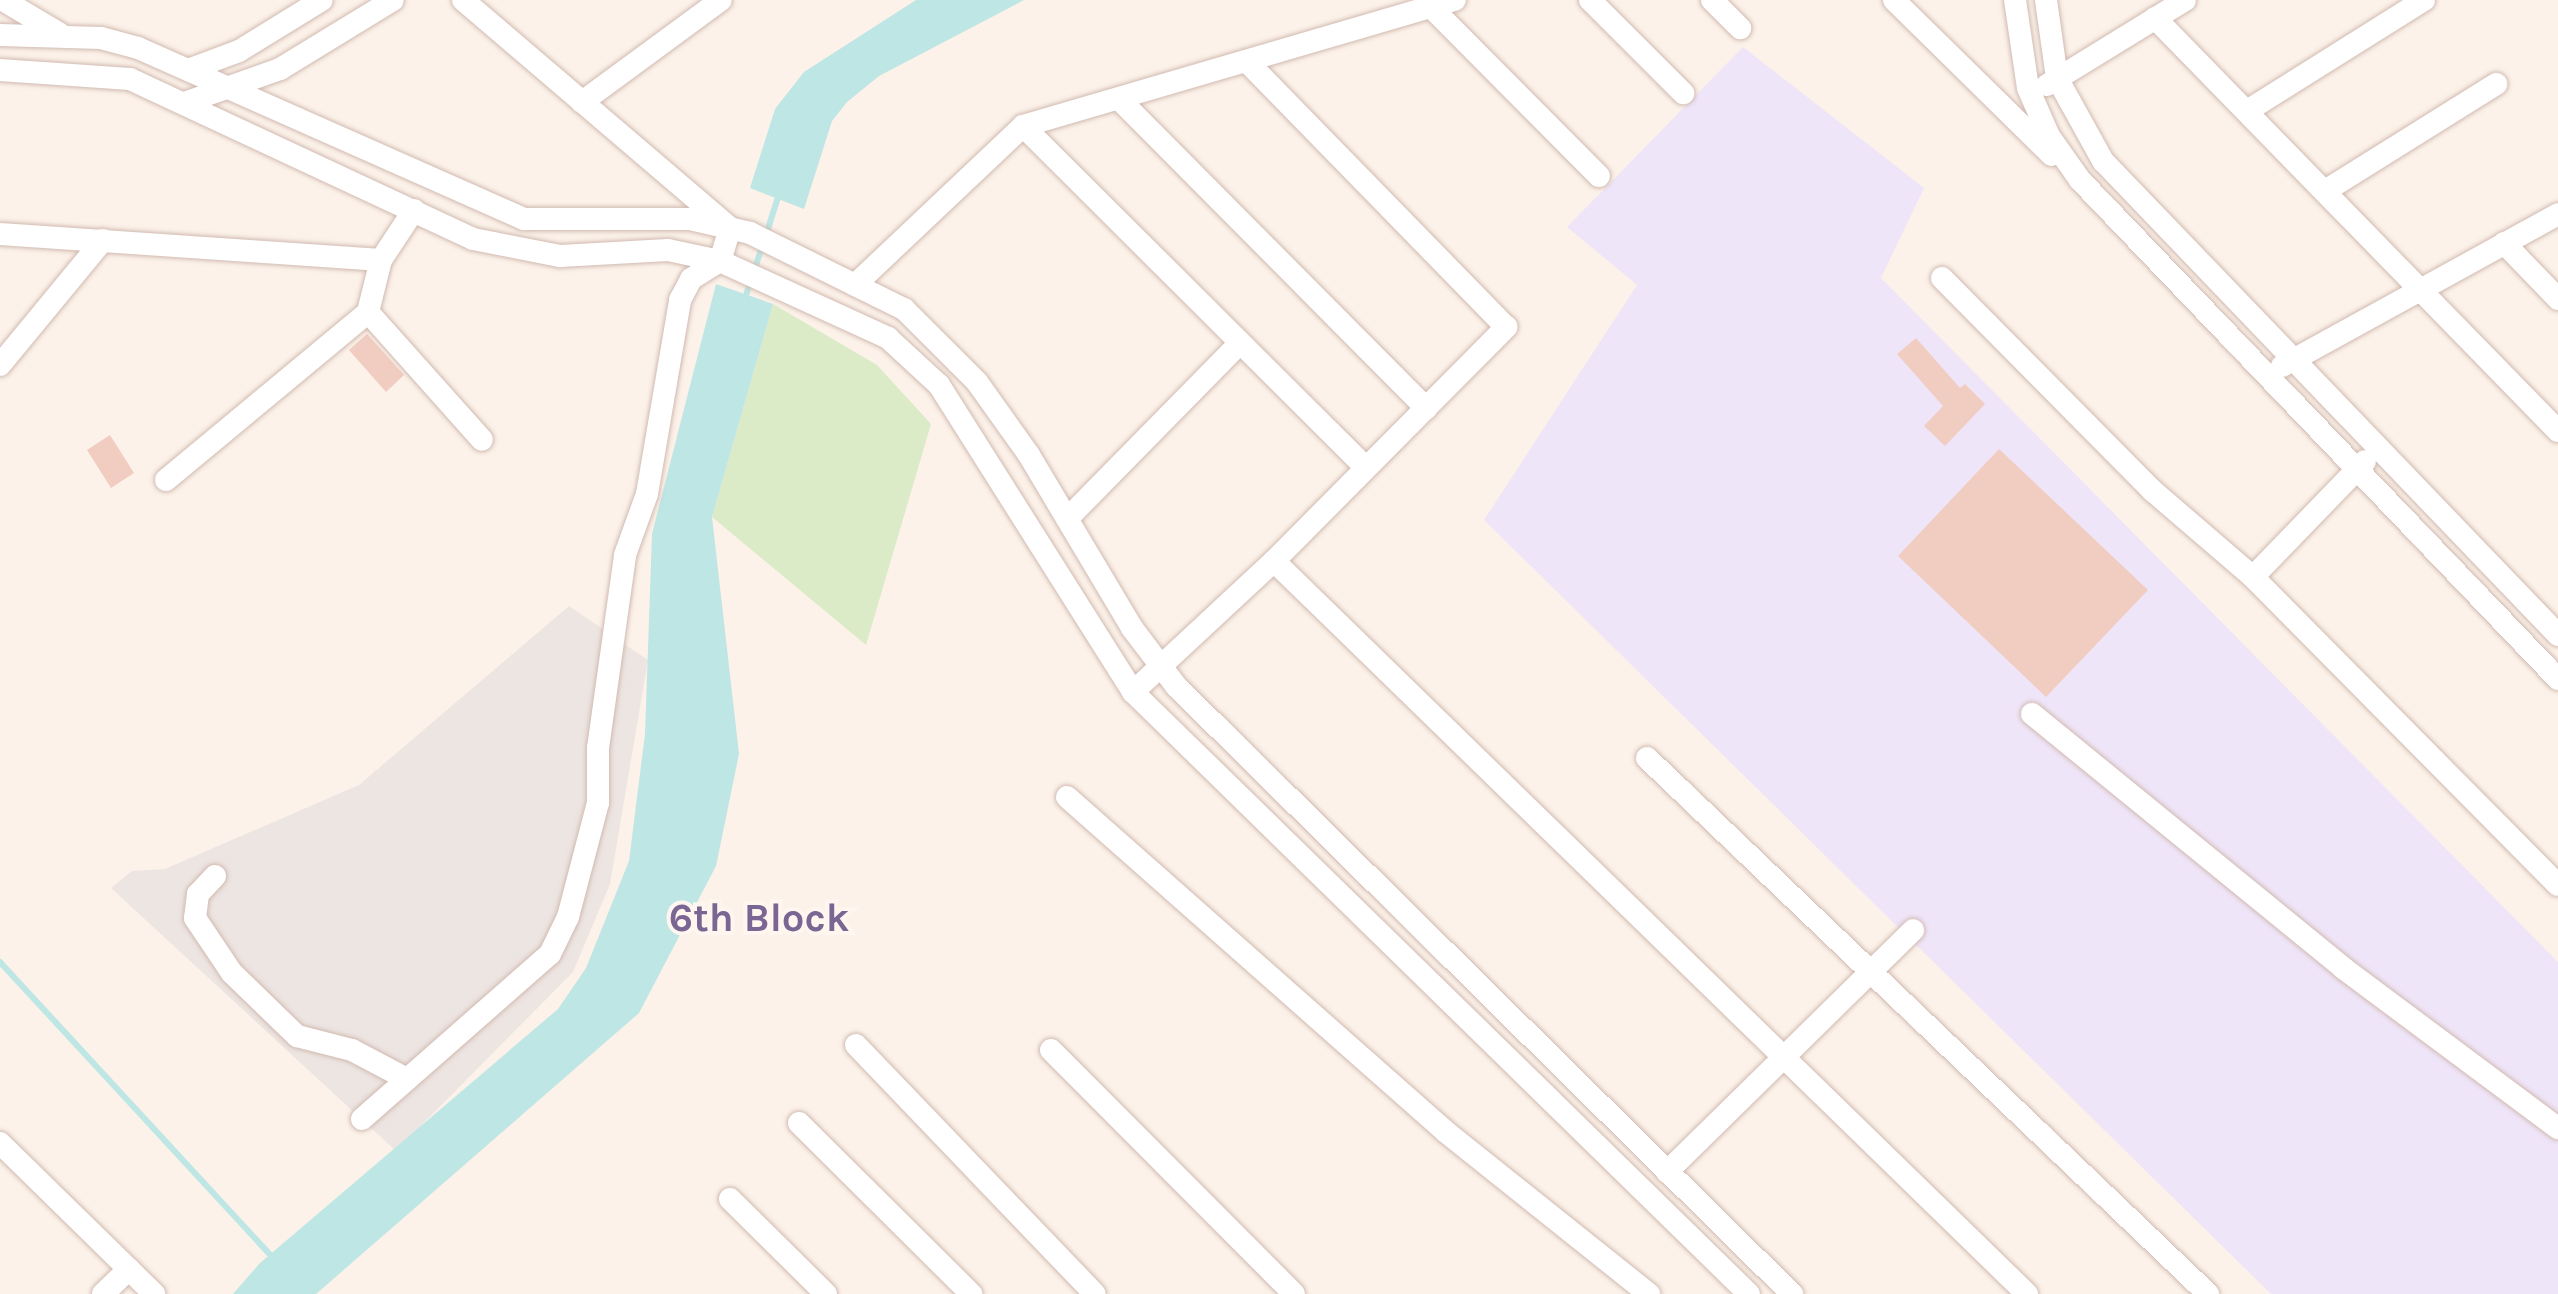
<!DOCTYPE html>
<html>
<head>
<meta charset="utf-8">
<style>
  body { margin:0 }
  #map { position:relative; width:2558px; height:1294px; overflow:hidden; background:#fcf2e9; font-family:Karla,sans-serif }
  div>[style] { position:absolute }
  [style*='--x'] { left:calc(var(--x)*1px); top:calc(var(--y)*1px); width:calc(var(--w)*1px); rotate:calc(var(--a)*1deg) }
  .industrial>* { inset:0; background:#ede5e2 }
  .education>* { inset:0; background:#efe5f9 }
  .green>* { inset:0; background:#dbeac7 }
  .water>* { inset:0; background:#bde6e5 }
  .stream>* { height:6px; margin:-3px; padding:0 3px; transform-origin:3px; border-radius:3px; background:#bde6e5 }
  .building>* { inset:0; background:#f1ccc1 }
  .roads { filter:drop-shadow(0 0 2px #d1bab1) drop-shadow(0 0 2px #d1bab1) }
  .minor>* { height:22px; margin:-11px; padding:0 11px; transform-origin:11px; border-radius:11px; background:#fff }
  span { translate:-50% -50%; white-space:nowrap; text-align:center; line-height:1.15; -webkit-text-stroke:8px #fff6f0; paint-order:stroke }
  .quarter-label { font-size:40px; color:#7b6592; font-weight:700 }
</style>
</head>
<body>
<div id="map">
  <div class="industrial">
    <i style="clip-path:polygon(569px 606px,648px 660px,610px 884px,573px 972px,396px 1151px,111px 888px,132px 871px,165px 869px,359px 785px)"></i>
  </div>
  <div class="education">
    <i style="clip-path:polygon(1743px 47px,1924px 188px,1881px 278px,2558px 962px,2558px 1294px,2271px 1294px,1484px 520px,1637px 285px,1567px 227px)"></i>
  </div>
  <div class="green">
    <i style="clip-path:polygon(773px 304px,877px 365px,931px 424px,866px 645px,712px 517px)"></i>
  </div>
  <div class="water">
    <i style="clip-path:polygon(916px 0,1024px 0,879px 76px,847px 102px,832px 121px,804px 209px,750px 188px,775px 109px,804px 72px)"></i>
    <i style="clip-path:polygon(716px 284px,773px 304px,712px 517px,739px 754px,716px 866px,639px 1013px,316px 1294px,233px 1294px,260px 1263px,558px 1009px,586px 968px,629px 861px,645px 734px,652px 534px)"></i>
  </div>
  <div class="stream">
    <i style="--x:766;--y:235;--w:43;--a:-72.4"></i>
    <i style="--x:744;--y:301;--w:57;--a:-71.6"></i>
    <i style="--x:0;--y:962;--w:404;--a:47.3"></i>
  </div>
  <div class="building">
    <i style="clip-path:polygon(367px 334px,404px 375px,386px 392px,349px 350px)"></i>
    <i style="clip-path:polygon(1916px 338px,1960px 388px,1965px 384px,1985px 404px,1945px 446px,1924px 426px,1943px 406px,1897px 354px)"></i>
    <i style="clip-path:polygon(110px 435px,134px 473px,111px 488px,87px 450px)"></i>
    <i style="clip-path:polygon(1999px 449px,2148px 590px,2046px 697px,1898px 556px)"></i>
  </div>
  <div class="roads">
    <div class="minor">
      <i style="--x:3;--y:0;--w:66;--a:30.8"></i>
      <i style="--x:1590;--y:0;--w:132;--a:45"></i>
      <i style="--x:1712;--y:0;--w:40;--a:45"></i>
      <i style="--x:1894;--y:0;--w:221;--a:44.5"></i>
      <i style="--x:2015;--y:0;--w:89;--a:81.6"></i>
      <i style="--x:2028;--y:88;--w:52;--a:66.4"></i>
      <i style="--x:2049;--y:136;--w:54;--a:54.8"></i>
      <i style="--x:2080;--y:180;--w:691;--a:46.23"></i>
      <i style="--x:2046;--y:0;--w:79;--a:82"></i>
      <i style="--x:2057;--y:78;--w:95;--a:61"></i>
      <i style="--x:2103;--y:161;--w:657;--a:46.17"></i>
      <i style="--x:1434;--y:10;--w:234;--a:45.2"></i>
      <i style="--x:2155;--y:18;--w:577;--a:45.7"></i>
      <i style="--x:0;--y:35;--w:101;--a:1.7"></i>
      <i style="--x:101;--y:38;--w:38;--a:15"></i>
      <i style="--x:138;--y:48;--w:422;--a:23.9"></i>
      <i style="--x:524;--y:219;--w:166;--a:0"></i>
      <i style="--x:690;--y:219;--w:62;--a:13.1"></i>
      <i style="--x:750;--y:233;--w:172;--a:26.3"></i>
      <i style="--x:904;--y:309;--w:103;--a:45"></i>
      <i style="--x:977;--y:382;--w:90;--a:54.5"></i>
      <i style="--x:1029;--y:455;--w:201;--a:59.2"></i>
      <i style="--x:1132;--y:628;--w:73;--a:52.8"></i>
      <i style="--x:1176;--y:686;--w:866;--a:44.63"></i>
      <i style="--x:0;--y:70;--w:130;--a:4"></i>
      <i style="--x:130;--y:79;--w:378;--a:25"></i>
      <i style="--x:473;--y:239;--w:89;--a:11.1"></i>
      <i style="--x:560;--y:256;--w:108;--a:-3.2"></i>
      <i style="--x:668;--y:250;--w:53;--a:11.9"></i>
      <i style="--x:720;--y:261;--w:185;--a:24.6"></i>
      <i style="--x:888;--y:338;--w:69;--a:42.7"></i>
      <i style="--x:939;--y:385;--w:363;--a:57.7"></i>
      <i style="--x:1133;--y:692;--w:861;--a:44.34"></i>
      <i style="--x:188;--y:70;--w:54;--a:-20.4"></i>
      <i style="--x:239;--y:51;--w:97;--a:-31.6"></i>
      <i style="--x:2047;--y:85;--w:162;--a:-31.6"></i>
      <i style="--x:1119;--y:99;--w:436;--a:45.2"></i>
      <i style="--x:187;--y:102;--w:99;--a:-19.5"></i>
      <i style="--x:280;--y:69;--w:132;--a:-31.4"></i>
      <i style="--x:582;--y:102;--w:172;--a:-36.3"></i>
      <i style="--x:2247;--y:111;--w:209;--a:-32.1"></i>
      <i style="--x:1023;--y:126;--w:484;--a:44.9"></i>
      <i style="--x:2325;--y:191;--w:202;--a:-32"></i>
      <i style="--x:0;--y:234;--w:382;--a:3.9"></i>
      <i style="--x:381;--y:260;--w:60;--a:-56.6"></i>
      <i style="--x:2504;--y:243;--w:78;--a:46"></i>
      <i style="--x:1942;--y:278;--w:300;--a:45.3"></i>
      <i style="--x:2153;--y:491;--w:132;--a:40.7"></i>
      <i style="--x:2253;--y:577;--w:433;--a:45.3"></i>
      <i style="--x:855;--y:285;--w:231;--a:-43.4"></i>
      <i style="--x:1023;--y:126;--w:450;--a:-16.3"></i>
      <i style="--x:368;--y:312;--w:171;--a:48.3"></i>
      <i style="--x:0;--y:365;--w:162;--a:-50.5"></i>
      <i style="--x:2282;--y:366;--w:315;--a:-28.8"></i>
      <i style="--x:166;--y:480;--w:263;--a:-39.7"></i>
      <i style="--x:368;--y:312;--w:54;--a:-76"></i>
      <i style="--x:1067;--y:519;--w:247;--a:-45.5"></i>
      <i style="--x:1274;--y:561;--w:1051;--a:44.23"></i>
      <i style="--x:2253;--y:577;--w:161;--a:-46"></i>
      <i style="--x:1133;--y:692;--w:192;--a:-42.9"></i>
      <i style="--x:1274;--y:561;--w:330;--a:-45.2"></i>
      <i style="--x:1506;--y:327;--w:368;--a:-134.3"></i>
      <i style="--x:2032;--y:714;--w:402;--a:39.2"></i>
      <i style="--x:2343;--y:968;--w:268;--a:36.7"></i>
      <i style="--x:1647;--y:758;--w:776;--a:43.69"></i>
      <i style="--x:1067;--y:797;--w:506;--a:41.47"></i>
      <i style="--x:1446;--y:1132;--w:260;--a:38.6"></i>
      <i style="--x:215;--y:876;--w:25;--a:133"></i>
      <i style="--x:198;--y:894;--w:24;--a:97"></i>
      <i style="--x:195;--y:918;--w:66;--a:56.1"></i>
      <i style="--x:232;--y:973;--w:91;--a:44.1"></i>
      <i style="--x:297;--y:1036;--w:57;--a:14.3"></i>
      <i style="--x:352;--y:1050;--w:62;--a:27.8"></i>
      <i style="--x:856;--y:1045;--w:345;--a:46.2"></i>
      <i style="--x:1051;--y:1050;--w:344;--a:45.1"></i>
      <i style="--x:362;--y:1119;--w:250;--a:-41.3"></i>
      <i style="--x:550;--y:954;--w:41;--a:-64.1"></i>
      <i style="--x:568;--y:917;--w:118;--a:-75.3"></i>
      <i style="--x:598;--y:803;--w:55;--a:-90"></i>
      <i style="--x:598;--y:748;--w:195;--a:-82"></i>
      <i style="--x:625;--y:555;--w:65;--a:-70.2"></i>
      <i style="--x:647;--y:494;--w:197;--a:-80.3"></i>
      <i style="--x:680;--y:300;--w:24;--a:-62"></i>
      <i style="--x:691;--y:279;--w:34;--a:-32"></i>
      <i style="--x:720;--y:261;--w:34;--a:-73"></i>
      <i style="--x:730;--y:228;--w:351;--a:-139.5"></i>
      <i style="--x:799;--y:1123;--w:243;--a:44.8"></i>
      <i style="--x:0;--y:1143;--w:216;--a:44.4"></i>
      <i style="--x:1667;--y:1172;--w:345;--a:-44.5"></i>
      <i style="--x:730;--y:1199;--w:135;--a:44.7"></i>
      <i style="--x:103;--y:1294;--w:36;--a:-44"></i>
    </div>
  </div>
  <div class="quarter-label">
    <span style="left:759px;top:918px">6th Block</span>
  </div>
</div>
</body>
</html>
